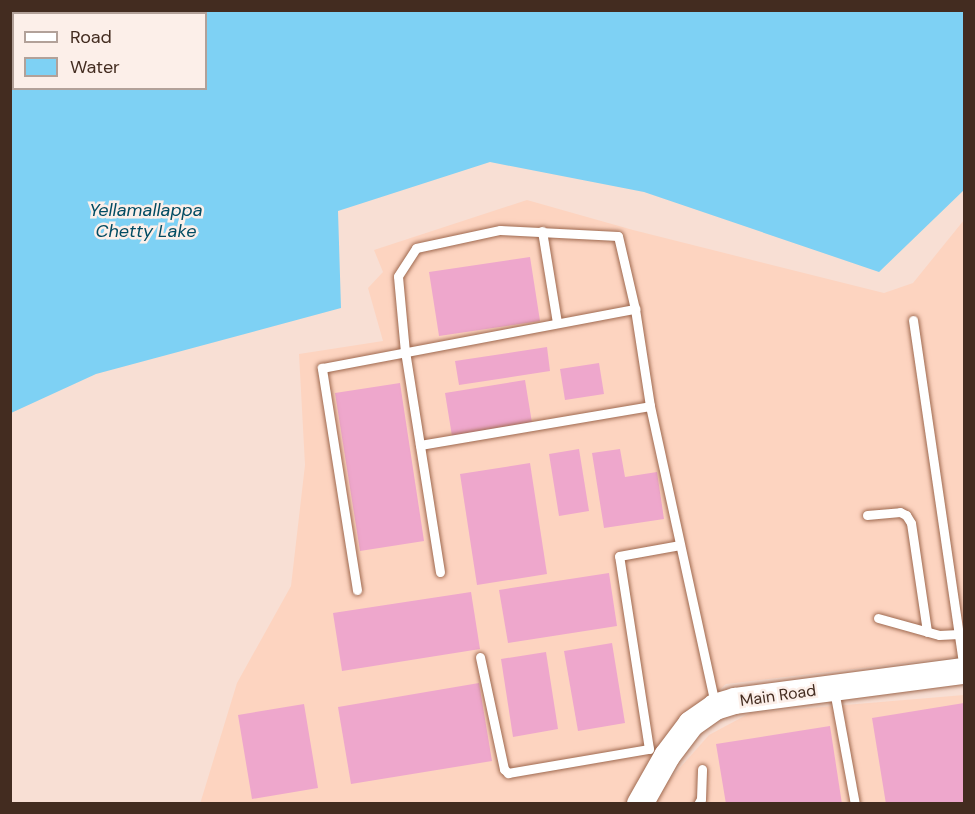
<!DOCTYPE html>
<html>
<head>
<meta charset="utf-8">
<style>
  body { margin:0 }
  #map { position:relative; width:975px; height:814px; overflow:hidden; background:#f8dfd4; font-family:"DM Sans",sans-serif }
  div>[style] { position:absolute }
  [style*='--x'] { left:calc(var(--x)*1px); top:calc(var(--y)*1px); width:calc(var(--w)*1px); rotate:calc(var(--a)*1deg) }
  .built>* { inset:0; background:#fdd4c0 }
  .water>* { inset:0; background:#7ed1f4 }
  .building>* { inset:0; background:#eea7cc }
  .roads { filter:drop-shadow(0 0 2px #9e684e) drop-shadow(0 0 2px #9e684e) }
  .lane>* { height:9px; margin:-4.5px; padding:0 4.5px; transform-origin:4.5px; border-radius:4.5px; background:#fff }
  .secondary>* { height:26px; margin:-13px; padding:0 13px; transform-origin:13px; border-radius:13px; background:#fff }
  span { translate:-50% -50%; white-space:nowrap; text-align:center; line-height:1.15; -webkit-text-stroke:5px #fcefe9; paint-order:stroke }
  .street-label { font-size:16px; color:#432c20 }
  .water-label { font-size:18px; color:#004b62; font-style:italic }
  .frame { position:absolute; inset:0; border:12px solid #432c20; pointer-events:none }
  .legend { position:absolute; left:12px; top:12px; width:195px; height:78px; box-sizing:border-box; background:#fcefe9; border:2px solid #b2a199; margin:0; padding:8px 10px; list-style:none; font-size:18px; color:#432c20 }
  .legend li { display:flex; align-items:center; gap:12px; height:30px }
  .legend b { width:30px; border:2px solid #b2a199 }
</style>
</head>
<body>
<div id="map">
  <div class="built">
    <i style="clip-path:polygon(527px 200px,633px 230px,884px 293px,913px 283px,964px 220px,964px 656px,726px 684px,685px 719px,633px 803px,200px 804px,237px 683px,291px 586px,305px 465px,299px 354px,383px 341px,368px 288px,383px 272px,374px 250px)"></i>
    <i style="clip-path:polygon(964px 695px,964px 803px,653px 804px,655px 796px,709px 735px,750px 713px)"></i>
  </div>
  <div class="water">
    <i style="clip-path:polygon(evenodd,10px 11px,964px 11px,964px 190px,879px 272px,644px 192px,490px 162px,338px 211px,341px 308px,96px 374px,11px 413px,10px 11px,14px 14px,206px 14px,206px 88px,14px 88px,14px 14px)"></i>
  </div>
  <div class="building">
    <i style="clip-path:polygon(530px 257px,540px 321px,439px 336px,429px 272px)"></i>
    <i style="clip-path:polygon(547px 347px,550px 371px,459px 385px,455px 361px)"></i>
    <i style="clip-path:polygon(599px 363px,604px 394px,565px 400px,560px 369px)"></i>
    <i style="clip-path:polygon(525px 380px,532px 423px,452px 436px,445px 393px)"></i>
    <i style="clip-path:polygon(400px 383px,424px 541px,360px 551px,335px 393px)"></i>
    <i style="clip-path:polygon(579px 449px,589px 511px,559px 516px,549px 454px)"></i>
    <i style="clip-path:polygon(620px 449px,625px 477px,657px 472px,664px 519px,604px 528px,592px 453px)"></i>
    <i style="clip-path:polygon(530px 463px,547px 574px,477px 585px,460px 474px)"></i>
    <i style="clip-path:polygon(609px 573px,617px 626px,508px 643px,499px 590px)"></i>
    <i style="clip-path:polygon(471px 592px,480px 649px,342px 671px,333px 613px)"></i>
    <i style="clip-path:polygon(612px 643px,625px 723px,578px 731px,564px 651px)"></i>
    <i style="clip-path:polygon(546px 652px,558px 729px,513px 737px,501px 659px)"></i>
    <i style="clip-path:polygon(479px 683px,492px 761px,351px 784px,338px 707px)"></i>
    <i style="clip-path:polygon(964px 703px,964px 804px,886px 804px,872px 718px)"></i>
    <i style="clip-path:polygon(304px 704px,318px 788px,252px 799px,238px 715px)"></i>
    <i style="clip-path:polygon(830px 726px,842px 804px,726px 804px,716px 744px)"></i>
  </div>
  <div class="roads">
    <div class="lane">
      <i style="--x:542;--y:231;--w:93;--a:80.7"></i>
      <i style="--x:913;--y:320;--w:353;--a:81.7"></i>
      <i style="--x:420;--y:445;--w:233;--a:-9.6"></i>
      <i style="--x:867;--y:515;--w:33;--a:-5"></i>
      <i style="--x:900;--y:512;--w:7;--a:27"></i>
      <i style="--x:906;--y:515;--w:9;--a:58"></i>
      <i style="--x:911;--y:523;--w:110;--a:81.6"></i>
      <i style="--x:440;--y:572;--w:223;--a:-99"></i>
      <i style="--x:405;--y:352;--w:76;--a:-95.3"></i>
      <i style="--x:398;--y:276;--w:33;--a:-57"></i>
      <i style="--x:416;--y:248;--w:86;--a:-12.1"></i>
      <i style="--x:500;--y:230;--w:118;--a:2.9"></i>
      <i style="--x:618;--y:236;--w:75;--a:76.9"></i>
      <i style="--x:635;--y:309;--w:98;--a:81.2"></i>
      <i style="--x:650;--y:406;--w:305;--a:77.7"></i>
      <i style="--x:357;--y:590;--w:225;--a:-99"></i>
      <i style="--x:322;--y:368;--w:319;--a:-10.7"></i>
      <i style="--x:878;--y:618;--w:63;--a:15.6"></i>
      <i style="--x:939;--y:635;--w:20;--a:-3"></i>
      <i style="--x:480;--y:657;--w:115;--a:77.9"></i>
      <i style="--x:504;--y:769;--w:6;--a:45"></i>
      <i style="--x:508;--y:773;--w:143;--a:-9.7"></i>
      <i style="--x:649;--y:749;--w:195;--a:-98.8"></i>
      <i style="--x:619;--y:556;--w:62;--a:-10.2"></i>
      <i style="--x:834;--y:690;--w:116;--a:79.6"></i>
      <i style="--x:698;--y:804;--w:6;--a:-59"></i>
      <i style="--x:701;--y:799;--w:30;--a:-88"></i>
    </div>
    <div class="secondary">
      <i style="--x:640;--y:804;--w:55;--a:-60.6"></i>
      <i style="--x:667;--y:756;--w:40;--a:-53"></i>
      <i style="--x:691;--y:724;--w:29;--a:-35"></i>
      <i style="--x:715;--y:707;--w:21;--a:-17"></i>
      <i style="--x:735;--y:701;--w:231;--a:-7.5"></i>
    </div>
  </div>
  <div class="street-label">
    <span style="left:778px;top:696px;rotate:-8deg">Main Road</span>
  </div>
  <div class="water-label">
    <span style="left:146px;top:221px">Yellamallappa<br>Chetty Lake</span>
  </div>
  <div class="frame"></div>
  <ul class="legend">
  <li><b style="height:8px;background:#fff"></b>Road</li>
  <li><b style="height:16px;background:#7ed1f4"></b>Water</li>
  </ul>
</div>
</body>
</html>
